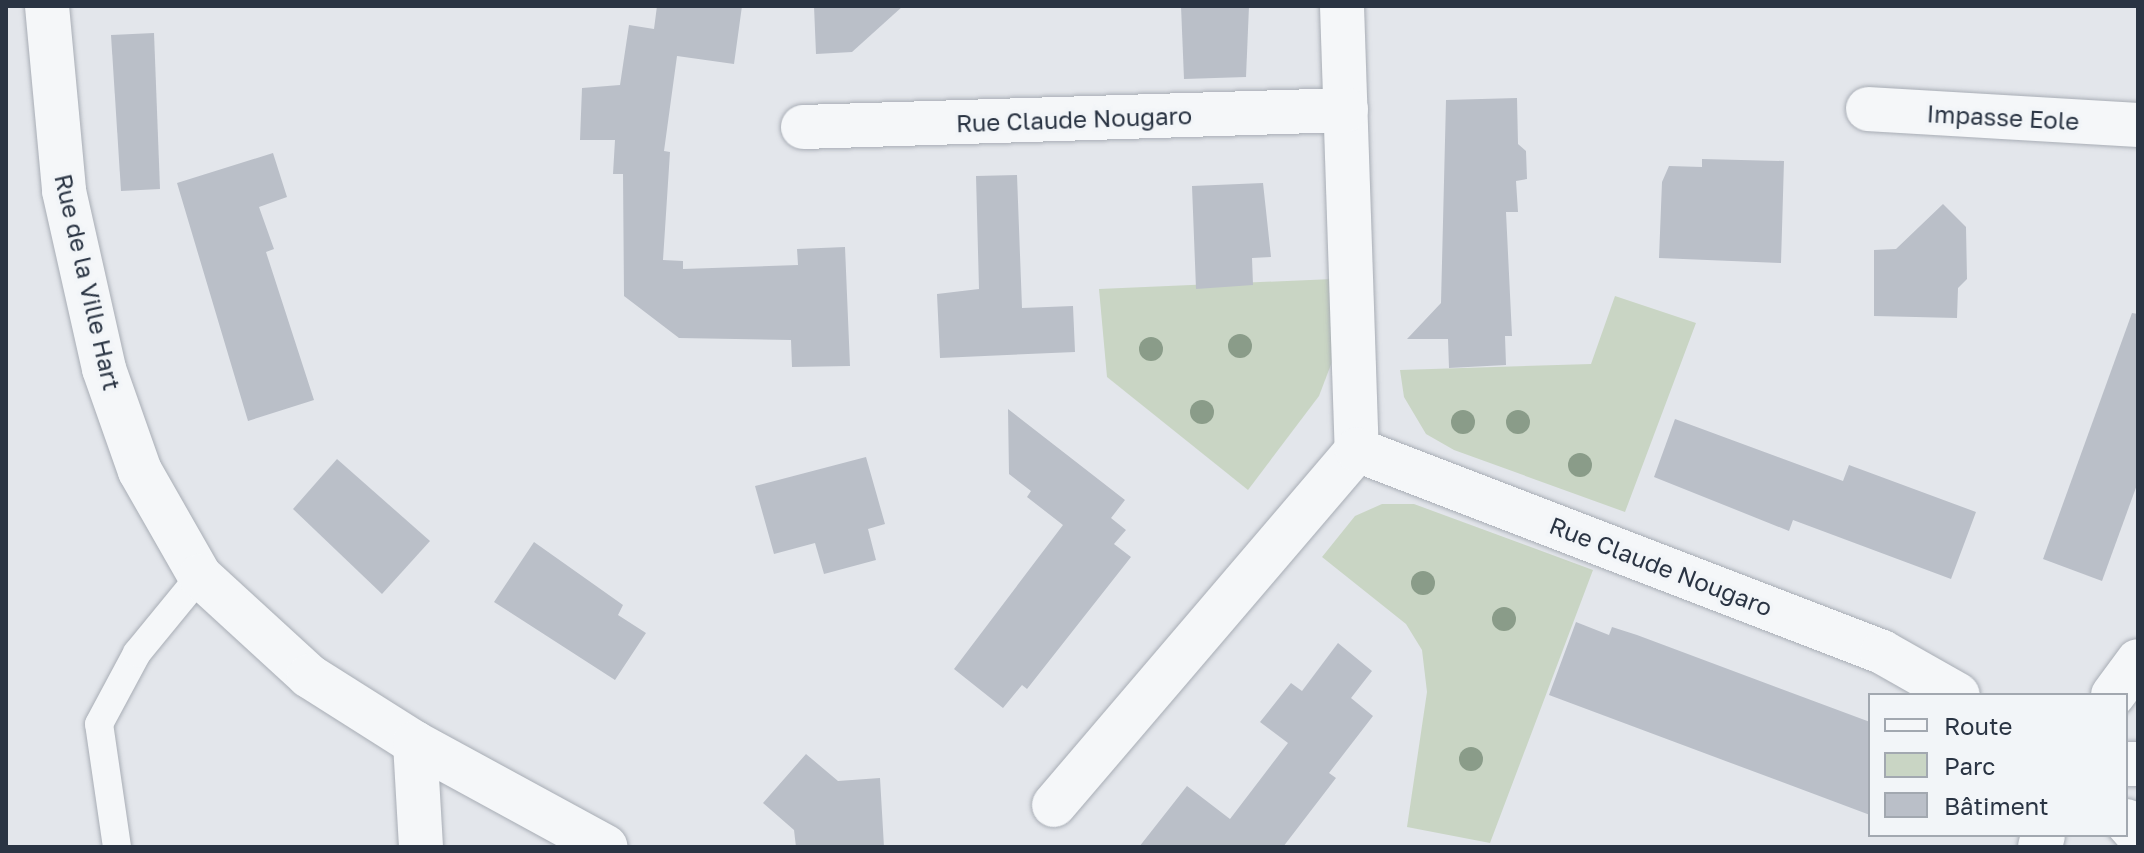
<!DOCTYPE html>
<html>
<head>
<meta charset="utf-8">
<style>
  body { margin:0 }
  #map { position:relative; width:2144px; height:853px; overflow:hidden; background:#e3e6eb; font-family:"Golos Text",sans-serif }
  div>[style] { position:absolute }
  [style*='--x'] { left:calc(var(--x)*1px); top:calc(var(--y)*1px); width:calc(var(--w)*1px); rotate:calc(var(--a)*1deg) }
  .green>* { inset:0; background:#c9d5c4 }
  .building>* { inset:0; background:#babfc8 }
  .roads { filter:drop-shadow(0 0 2px #a8adb5) drop-shadow(0 0 2px #a8adb5) }
  .service>* { height:28px; margin:-14px; padding:0 14px; transform-origin:14px; border-radius:14px; background:#f5f7f9 }
  .minor>* { height:44px; margin:-22px; padding:0 22px; transform-origin:22px; border-radius:22px; background:#f5f7f9 }
  .tertiary>* { height:44px; margin:-22px; padding:0 22px; transform-origin:22px; border-radius:22px; background:#f5f7f9 }
  .trees>* { width:24px; height:24px; margin:-12px; border-radius:50%; background:#8a9c89 }
  span { translate:-50% -50%; white-space:nowrap; text-align:center; line-height:1.15; -webkit-text-stroke:7px #f2f5f8; paint-order:stroke }
  .street-label { font-size:24px; color:#2a3443 }
  .frame { position:absolute; inset:0; border:8px solid #2a3443; pointer-events:none }
  .legend { position:absolute; left:1868px; top:693px; width:260px; height:144px; box-sizing:border-box; background:#f2f5f8; border:2px solid #a2a8b0; margin:0; padding:10px 14px; list-style:none; font-size:24px; color:#2a3443 }
  .legend li { display:flex; align-items:center; gap:16px; height:40px }
  .legend b { width:40px; border:2px solid #a2a8b0 }
</style>
</head>
<body>
<div id="map">
  <div class="green">
    <i style="clip-path:polygon(1333px 279px,1335px 354px,1319px 396px,1248px 490px,1107px 377px,1099px 289px)"></i>
    <i style="clip-path:polygon(1615px 296px,1696px 323px,1625px 512px,1454px 450px,1426px 434px,1404px 397px,1400px 370px,1591px 364px)"></i>
    <i style="clip-path:polygon(1382px 504px,1414px 504px,1593px 570px,1490px 843px,1407px 827px,1427px 692px,1422px 650px,1406px 624px,1322px 557px,1355px 516px)"></i>
  </div>
  <div class="building">
    <i style="clip-path:polygon(657px 6px,742px 6px,734px 64px,677px 56px,664px 151px,670px 152px,663px 260px,683px 261px,683px 269px,798px 265px,797px 249px,845px 247px,850px 366px,792px 367px,791px 340px,679px 338px,624px 296px,623px 174px,613px 174px,615px 140px,580px 140px,582px 88px,620px 85px,629px 25px,654px 29px)"></i>
    <i style="clip-path:polygon(814px 6px,903px 6px,852px 52px,816px 54px)"></i>
    <i style="clip-path:polygon(1181px 6px,1249px 6px,1246px 77px,1184px 79px)"></i>
    <i style="clip-path:polygon(154px 33px,160px 189px,121px 191px,111px 35px)"></i>
    <i style="clip-path:polygon(1517px 98px,1518px 144px,1526px 151px,1527px 179px,1516px 181px,1518px 212px,1506px 212px,1512px 336px,1505px 336px,1506px 365px,1449px 368px,1448px 339px,1407px 339px,1441px 303px,1446px 100px)"></i>
    <i style="clip-path:polygon(273px 153px,287px 197px,259px 207px,274px 249px,266px 252px,314px 400px,248px 421px,177px 183px)"></i>
    <i style="clip-path:polygon(1702px 159px,1784px 161px,1781px 263px,1659px 258px,1662px 182px,1669px 166px,1702px 167px)"></i>
    <i style="clip-path:polygon(1017px 175px,1022px 308px,1073px 306px,1075px 352px,940px 358px,937px 294px,979px 289px,976px 176px)"></i>
    <i style="clip-path:polygon(1263px 183px,1271px 257px,1252px 258px,1253px 285px,1196px 289px,1192px 186px)"></i>
    <i style="clip-path:polygon(1943px 204px,1966px 227px,1967px 279px,1958px 288px,1957px 318px,1874px 316px,1874px 250px,1896px 249px)"></i>
    <i style="clip-path:polygon(2132px 313px,2138px 314px,2138px 482px,2102px 581px,2043px 559px)"></i>
    <i style="clip-path:polygon(1008px 409px,1125px 500px,1111px 518px,1126px 530px,1114px 544px,1131px 557px,1027px 689px,1022px 685px,1003px 708px,954px 669px,1063px 525px,1027px 497px,1031px 491px,1009px 474px)"></i>
    <i style="clip-path:polygon(1675px 419px,1843px 481px,1849px 465px,1976px 512px,1951px 579px,1793px 520px,1789px 531px,1654px 477px)"></i>
    <i style="clip-path:polygon(866px 457px,885px 524px,868px 529px,876px 560px,824px 574px,815px 543px,774px 554px,755px 486px)"></i>
    <i style="clip-path:polygon(337px 459px,430px 541px,382px 594px,293px 509px)"></i>
    <i style="clip-path:polygon(534px 542px,623px 605px,618px 615px,646px 633px,615px 680px,494px 602px)"></i>
    <i style="clip-path:polygon(1576px 622px,1609px 635px,1612px 627px,1637px 635px,1870px 722px,1870px 815px,1549px 695px)"></i>
    <i style="clip-path:polygon(1338px 643px,1372px 671px,1351px 698px,1373px 716px,1329px 773px,1336px 778px,1283px 847px,1139px 847px,1187px 786px,1230px 819px,1288px 743px,1260px 722px,1291px 683px,1302px 691px)"></i>
    <i style="clip-path:polygon(806px 754px,838px 781px,880px 778px,884px 847px,796px 847px,794px 830px,763px 803px)"></i>
  </div>
  <div class="roads">
    <div class="service">
      <i style="--x:117;--y:847;--w:124;--a:-98.3"></i>
      <i style="--x:99;--y:724;--w:81;--a:-61.8"></i>
      <i style="--x:137;--y:653;--w:99;--a:-50.7"></i>
    </div>
    <div class="minor">
      <i style="--x:47;--y:6;--w:186;--a:84.7"></i>
      <i style="--x:64;--y:191;--w:182;--a:77.3"></i>
      <i style="--x:104;--y:369;--w:108;--a:70.6"></i>
      <i style="--x:140;--y:471;--w:121;--a:60.3"></i>
      <i style="--x:200;--y:576;--w:148;--a:42.5"></i>
      <i style="--x:309;--y:676;--w:125;--a:32.3"></i>
      <i style="--x:415;--y:743;--w:217;--a:28.6"></i>
      <i style="--x:1342;--y:6;--w:444;--a:88.1"></i>
      <i style="--x:1868;--y:109;--w:270;--a:3.4"></i>
      <i style="--x:803;--y:127;--w:543;--a:-1.79"></i>
      <i style="--x:415;--y:743;--w:104;--a:86.7"></i>
      <i style="--x:2126;--y:764;--w:12;--a:0"></i>
      <i style="--x:1054;--y:805;--w:467;--a:-49.5"></i>
      <i style="--x:1357;--y:450;--w:563;--a:21.04"></i>
      <i style="--x:1882;--y:652;--w:87;--a:29.5"></i>
      <i style="--x:2126;--y:821;--w:18;--a:49"></i>
    </div>
    <div class="tertiary">
      <i style="--x:2113;--y:695;--w:42;--a:-53.7"></i>
      <i style="--x:2040;--y:847;--w:12;--a:-76"></i>
    </div>
  </div>
  <div class="trees">
    <i style="left:1240px;top:346px"></i>
    <i style="left:1151px;top:349px"></i>
    <i style="left:1202px;top:412px"></i>
    <i style="left:1463px;top:422px"></i>
    <i style="left:1518px;top:422px"></i>
    <i style="left:1580px;top:465px"></i>
    <i style="left:1423px;top:583px"></i>
    <i style="left:1504px;top:619px"></i>
    <i style="left:1471px;top:759px"></i>
  </div>
  <div class="street-label">
    <span style="left:2003px;top:117px;rotate:3deg">Impasse Eole</span>
    <span style="left:1074px;top:119px;rotate:-2deg">Rue Claude Nougaro</span>
    <span style="left:88px;top:282px;rotate:77deg">Rue de la Ville Hart</span>
    <span style="left:1661px;top:566px;rotate:21deg">Rue Claude Nougaro</span>
  </div>
  <div class="frame"></div>
  <ul class="legend">
  <li><b style="height:10px;background:#f5f7f9"></b>Route</li>
  <li><b style="height:22px;background:#c9d5c4"></b>Parc</li>
  <li><b style="height:22px;background:#babfc8"></b>Bâtiment</li>
  </ul>
</div>
</body>
</html>
